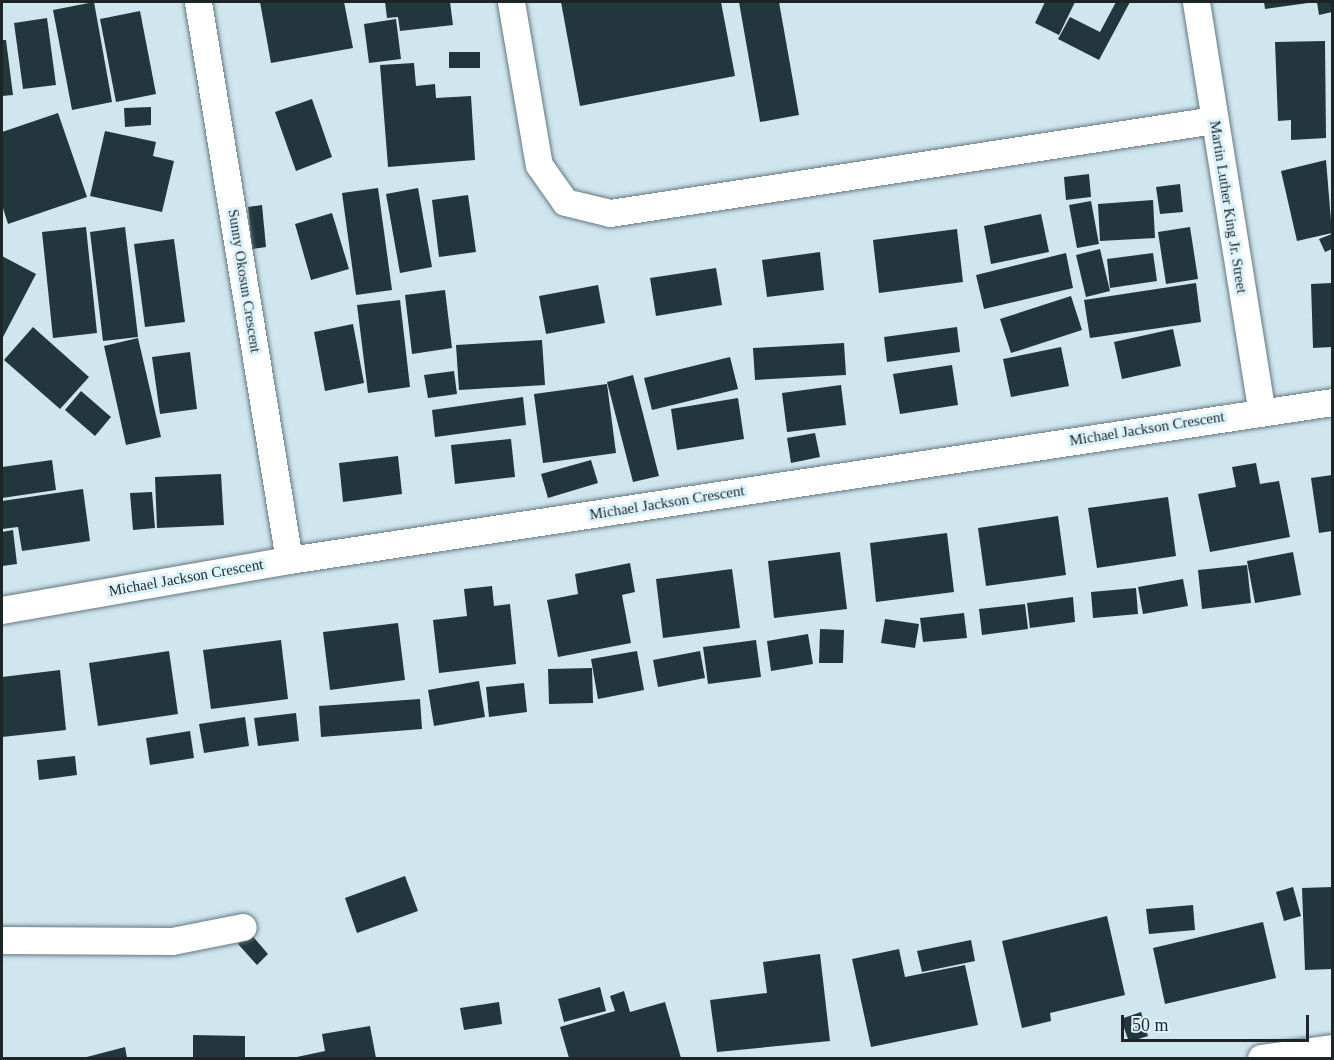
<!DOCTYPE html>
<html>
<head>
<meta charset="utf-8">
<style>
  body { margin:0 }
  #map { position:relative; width:1334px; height:1060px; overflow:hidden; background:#d0e6ef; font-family:Georgia,serif }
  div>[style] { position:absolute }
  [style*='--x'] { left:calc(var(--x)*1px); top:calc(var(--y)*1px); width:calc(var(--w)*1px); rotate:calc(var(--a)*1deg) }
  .building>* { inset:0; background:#24363d }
  .roads { filter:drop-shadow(0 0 2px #63777f) drop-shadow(0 0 2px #63777f) }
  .minor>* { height:27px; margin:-13.5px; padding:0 13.5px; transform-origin:13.5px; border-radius:13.5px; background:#fff }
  span { translate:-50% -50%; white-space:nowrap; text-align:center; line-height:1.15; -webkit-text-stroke:6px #ddf3fc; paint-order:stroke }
  .street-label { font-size:15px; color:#1d2528 }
  .frame { position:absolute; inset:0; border:3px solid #1d2528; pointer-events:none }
  .scale { position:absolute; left:1121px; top:1015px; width:188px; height:27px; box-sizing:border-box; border:3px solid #1d2528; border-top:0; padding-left:8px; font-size:18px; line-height:21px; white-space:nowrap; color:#1d2528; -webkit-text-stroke:4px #ddf3fc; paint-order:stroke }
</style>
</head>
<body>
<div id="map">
  <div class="building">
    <i style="clip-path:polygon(94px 2px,112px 102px,72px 110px,53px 10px)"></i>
    <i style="clip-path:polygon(260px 2px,344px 2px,353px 48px,271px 63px)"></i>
    <i style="clip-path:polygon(385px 2px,450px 2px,453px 25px,400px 31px,398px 17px,387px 18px)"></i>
    <i style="clip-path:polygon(561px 2px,721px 2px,735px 76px,580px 106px)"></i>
    <i style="clip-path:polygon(739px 2px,779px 2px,799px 115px,760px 122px)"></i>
    <i style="clip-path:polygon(1045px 2px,1075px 2px,1059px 35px,1035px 23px)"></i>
    <i style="clip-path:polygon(1116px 2px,1130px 2px,1099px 60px,1058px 39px,1070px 17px,1100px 32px)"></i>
    <i style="clip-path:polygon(1264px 2px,1308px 2px,1308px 3px,1265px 9px)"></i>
    <i style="clip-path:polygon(1317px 2px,1332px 2px,1332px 12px,1319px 15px)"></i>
    <i style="clip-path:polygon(140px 11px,156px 94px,116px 102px,100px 19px)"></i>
    <i style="clip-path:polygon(47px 18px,56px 85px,23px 89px,14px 23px)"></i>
    <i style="clip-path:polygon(396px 19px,401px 59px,369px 63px,364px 24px)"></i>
    <i style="clip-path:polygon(2px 40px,6px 40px,13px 95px,2px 96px)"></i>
    <i style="clip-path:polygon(1325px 41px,1326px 138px,1291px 140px,1291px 120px,1278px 121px,1275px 42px)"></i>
    <i style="clip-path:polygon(449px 52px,480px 52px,480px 68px,449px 68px)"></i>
    <i style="clip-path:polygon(414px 63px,416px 86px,435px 84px,436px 98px,471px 96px,475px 160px,388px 167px,380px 65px)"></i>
    <i style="clip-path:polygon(312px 99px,332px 157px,296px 171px,275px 112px)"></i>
    <i style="clip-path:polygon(151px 107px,151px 125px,125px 127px,124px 108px)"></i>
    <i style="clip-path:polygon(58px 113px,87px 197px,8px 224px,2px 205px,2px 132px)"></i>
    <i style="clip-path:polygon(105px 131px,156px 142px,153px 156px,174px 161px,162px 212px,90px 196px)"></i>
    <i style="clip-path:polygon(1326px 160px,1332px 233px,1297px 241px,1281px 171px)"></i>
    <i style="clip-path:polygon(1089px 174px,1091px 197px,1066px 200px,1064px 177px)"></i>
    <i style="clip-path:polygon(1180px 184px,1183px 212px,1160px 214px,1156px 187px)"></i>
    <i style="clip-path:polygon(378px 188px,392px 290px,356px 295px,342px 193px)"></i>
    <i style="clip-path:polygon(418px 188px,432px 267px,400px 273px,386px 194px)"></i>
    <i style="clip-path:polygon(468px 195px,476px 252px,439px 257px,432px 200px)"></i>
    <i style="clip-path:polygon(1153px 200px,1155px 238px,1100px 241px,1098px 204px)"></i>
    <i style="clip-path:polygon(1091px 201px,1099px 244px,1077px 248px,1069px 205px)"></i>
    <i style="clip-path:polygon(262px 205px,266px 247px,252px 249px,248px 207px)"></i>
    <i style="clip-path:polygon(332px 213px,349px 269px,311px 280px,295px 224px)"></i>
    <i style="clip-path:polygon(1041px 214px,1049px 252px,991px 264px,984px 226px)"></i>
    <i style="clip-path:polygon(86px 227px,97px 333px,53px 338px,42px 232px)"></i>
    <i style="clip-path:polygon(125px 227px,138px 337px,103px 341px,90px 232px)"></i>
    <i style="clip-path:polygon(1190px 227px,1198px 279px,1166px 284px,1158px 232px)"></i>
    <i style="clip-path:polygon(957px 229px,963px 282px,879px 293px,873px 240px)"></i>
    <i style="clip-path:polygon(1332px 234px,1332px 249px,1325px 252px,1319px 239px)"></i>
    <i style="clip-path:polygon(174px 239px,185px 322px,145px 327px,134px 244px)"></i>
    <i style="clip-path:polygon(1100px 249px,1110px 291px,1086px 297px,1076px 255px)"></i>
    <i style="clip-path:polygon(820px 252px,824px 290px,767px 297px,762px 260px)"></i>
    <i style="clip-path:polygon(1066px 253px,1073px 288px,984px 309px,976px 275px)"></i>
    <i style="clip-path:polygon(1153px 253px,1157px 281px,1110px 288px,1107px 259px)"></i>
    <i style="clip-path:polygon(2px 256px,36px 274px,2px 339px)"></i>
    <i style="clip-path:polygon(716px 268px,722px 305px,656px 316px,650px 278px)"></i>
    <i style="clip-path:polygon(1196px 283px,1201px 322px,1090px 338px,1084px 300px)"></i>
    <i style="clip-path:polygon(1332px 283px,1332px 347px,1313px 348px,1311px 284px)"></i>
    <i style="clip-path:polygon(598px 285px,605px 323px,546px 334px,539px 296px)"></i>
    <i style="clip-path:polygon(445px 290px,452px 348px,412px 354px,405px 295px)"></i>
    <i style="clip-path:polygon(1071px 296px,1082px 330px,1011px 353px,1000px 319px)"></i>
    <i style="clip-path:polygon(400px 300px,410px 387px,368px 393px,357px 305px)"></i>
    <i style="clip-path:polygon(353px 324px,364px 383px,325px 391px,314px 332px)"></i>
    <i style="clip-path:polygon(33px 327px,89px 377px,60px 409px,4px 360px)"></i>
    <i style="clip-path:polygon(957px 327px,960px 352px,887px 362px,884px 337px)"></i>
    <i style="clip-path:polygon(1173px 329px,1181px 366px,1122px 379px,1114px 342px)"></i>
    <i style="clip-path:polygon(138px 338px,161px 437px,126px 445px,104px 346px)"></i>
    <i style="clip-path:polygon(542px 340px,545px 385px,459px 390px,456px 345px)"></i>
    <i style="clip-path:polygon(844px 343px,846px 375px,755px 380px,753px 348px)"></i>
    <i style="clip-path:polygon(1061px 347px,1069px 386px,1011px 397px,1003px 359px)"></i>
    <i style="clip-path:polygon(190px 352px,197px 409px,160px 414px,152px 357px)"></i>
    <i style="clip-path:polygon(730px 357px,738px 389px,652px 410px,644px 378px)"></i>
    <i style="clip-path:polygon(952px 365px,958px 405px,900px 414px,893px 374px)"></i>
    <i style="clip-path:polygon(454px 371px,457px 394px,428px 398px,424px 375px)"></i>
    <i style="clip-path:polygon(633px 375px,659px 476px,633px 482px,607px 382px)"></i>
    <i style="clip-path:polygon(607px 384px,616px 453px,543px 463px,534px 394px)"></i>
    <i style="clip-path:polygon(841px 385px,846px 425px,787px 432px,782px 393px)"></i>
    <i style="clip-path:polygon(81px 391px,111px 417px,95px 436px,65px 410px)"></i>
    <i style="clip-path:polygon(523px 397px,526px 425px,435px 437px,432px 410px)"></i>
    <i style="clip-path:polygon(738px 398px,744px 439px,677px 450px,671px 409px)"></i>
    <i style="clip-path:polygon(815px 433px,820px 457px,791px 463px,787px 438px)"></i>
    <i style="clip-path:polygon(511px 439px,515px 477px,455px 484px,451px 445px)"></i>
    <i style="clip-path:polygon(398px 456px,402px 494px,343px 502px,339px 463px)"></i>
    <i style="clip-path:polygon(52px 460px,56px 490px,2px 498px,2px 467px)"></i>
    <i style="clip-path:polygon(591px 460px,598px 483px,548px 498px,541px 474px)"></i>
    <i style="clip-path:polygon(1256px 463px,1260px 484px,1279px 481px,1290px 537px,1210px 552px,1198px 494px,1236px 487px,1232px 467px)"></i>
    <i style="clip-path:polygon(221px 474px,224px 525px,157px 528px,155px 477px)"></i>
    <i style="clip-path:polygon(1332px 475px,1332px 531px,1319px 533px,1311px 478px)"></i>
    <i style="clip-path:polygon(83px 489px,90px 541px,22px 551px,18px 527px,2px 529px,2px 501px)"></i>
    <i style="clip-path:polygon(152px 492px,155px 528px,133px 530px,130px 493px)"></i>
    <i style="clip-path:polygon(1168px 497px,1176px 556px,1097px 568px,1088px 508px)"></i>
    <i style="clip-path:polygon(1058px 516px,1066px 575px,986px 586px,978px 528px)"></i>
    <i style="clip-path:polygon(13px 530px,17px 564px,2px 566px,2px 532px)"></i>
    <i style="clip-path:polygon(947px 533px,954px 592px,876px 602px,870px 543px)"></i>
    <i style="clip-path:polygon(840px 552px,847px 609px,774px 618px,768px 561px)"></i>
    <i style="clip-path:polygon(1293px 552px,1301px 595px,1255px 603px,1247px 561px)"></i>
    <i style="clip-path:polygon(630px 563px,635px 592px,622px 595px,631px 643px,558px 657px,547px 600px,578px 594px,575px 574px)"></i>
    <i style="clip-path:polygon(1247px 565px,1251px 603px,1202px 609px,1198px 570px)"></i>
    <i style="clip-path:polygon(732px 569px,740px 628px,663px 638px,656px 579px)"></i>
    <i style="clip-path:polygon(1183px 579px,1188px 606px,1143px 614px,1138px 587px)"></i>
    <i style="clip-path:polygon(492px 586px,494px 606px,510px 604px,516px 664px,439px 673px,433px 620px,467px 616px,464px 589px)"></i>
    <i style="clip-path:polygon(1136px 588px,1138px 614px,1093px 618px,1091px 592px)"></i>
    <i style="clip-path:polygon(1073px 597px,1075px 622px,1030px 628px,1027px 603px)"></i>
    <i style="clip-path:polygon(1025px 604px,1028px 629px,982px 635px,979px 609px)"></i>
    <i style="clip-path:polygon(964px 613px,967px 638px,923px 642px,920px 618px)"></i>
    <i style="clip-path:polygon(885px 619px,919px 624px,915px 648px,881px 643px)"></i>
    <i style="clip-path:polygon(398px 623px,405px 680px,330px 690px,323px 632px)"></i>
    <i style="clip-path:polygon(820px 629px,844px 630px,843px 663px,819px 663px)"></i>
    <i style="clip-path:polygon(808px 634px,813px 664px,771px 671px,767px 641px)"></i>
    <i style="clip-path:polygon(281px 640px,288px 699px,211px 709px,203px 650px)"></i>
    <i style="clip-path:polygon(756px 640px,761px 677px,708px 684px,703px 647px)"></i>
    <i style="clip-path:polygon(169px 651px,178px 714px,98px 726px,89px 663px)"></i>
    <i style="clip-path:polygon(637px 651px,644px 690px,598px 699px,591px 659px)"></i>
    <i style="clip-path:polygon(700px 651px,705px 678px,658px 687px,653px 660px)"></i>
    <i style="clip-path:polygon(592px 668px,593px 703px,549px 704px,548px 669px)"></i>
    <i style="clip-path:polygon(60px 670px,66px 730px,2px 737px,2px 677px)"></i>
    <i style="clip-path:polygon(479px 681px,485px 717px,434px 726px,428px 690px)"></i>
    <i style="clip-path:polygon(524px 683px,527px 712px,489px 717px,486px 687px)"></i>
    <i style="clip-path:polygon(420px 699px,422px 729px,321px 737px,319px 706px)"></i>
    <i style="clip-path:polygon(296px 713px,299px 741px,258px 746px,254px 718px)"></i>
    <i style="clip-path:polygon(245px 717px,249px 746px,204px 753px,199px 724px)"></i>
    <i style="clip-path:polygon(190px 731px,194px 758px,150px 765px,146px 738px)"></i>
    <i style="clip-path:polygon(75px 756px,77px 775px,39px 780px,37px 760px)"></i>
    <i style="clip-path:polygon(405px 876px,418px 911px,357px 933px,345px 898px)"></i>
    <i style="clip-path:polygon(1293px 887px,1301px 916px,1284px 921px,1276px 892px)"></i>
    <i style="clip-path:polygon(1332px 887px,1332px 969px,1305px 970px,1302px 888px)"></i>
    <i style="clip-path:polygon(1193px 905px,1195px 930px,1149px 934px,1146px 909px)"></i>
    <i style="clip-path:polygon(1107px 916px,1125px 995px,1050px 1013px,1051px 1021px,1022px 1028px,1002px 941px)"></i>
    <i style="clip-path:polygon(1263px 922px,1276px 978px,1165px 1004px,1153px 948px)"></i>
    <i style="clip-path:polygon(250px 933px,268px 954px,257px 965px,238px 944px)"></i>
    <i style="clip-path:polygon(971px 940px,975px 961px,922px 972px,917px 951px)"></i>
    <i style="clip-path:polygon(899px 949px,905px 977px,965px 965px,978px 1025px,871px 1047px,852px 959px)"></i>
    <i style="clip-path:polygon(820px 954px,830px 1041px,717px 1052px,710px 1000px,767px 993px,763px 962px)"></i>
    <i style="clip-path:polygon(600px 987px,606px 1011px,564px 1022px,558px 999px)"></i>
    <i style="clip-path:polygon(624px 991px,630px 1012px,665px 1002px,681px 1058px,569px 1058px,560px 1027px,615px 1011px,610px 996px)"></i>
    <i style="clip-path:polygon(499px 1002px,502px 1024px,464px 1030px,460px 1008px)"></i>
    <i style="clip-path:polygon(1141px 1012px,1148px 1036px,1129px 1042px,1121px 1019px)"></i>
    <i style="clip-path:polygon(370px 1026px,376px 1058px,292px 1058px,325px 1051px,322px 1034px)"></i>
    <i style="clip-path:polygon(193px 1035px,245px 1036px,245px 1058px,193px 1058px)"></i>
    <i style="clip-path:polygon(125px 1047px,127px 1058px,83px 1058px)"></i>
  </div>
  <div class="roads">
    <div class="minor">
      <i style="--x:198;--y:2;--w:565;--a:80.74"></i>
      <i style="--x:511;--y:2;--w:165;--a:80.3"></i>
      <i style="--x:539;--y:165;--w:45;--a:54.9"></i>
      <i style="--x:565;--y:202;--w:46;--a:13.7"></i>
      <i style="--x:610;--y:213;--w:611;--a:-8.75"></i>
      <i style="--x:1196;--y:2;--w:415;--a:80.9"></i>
      <i style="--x:2;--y:610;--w:291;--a:-9.9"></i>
      <i style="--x:289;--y:560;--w:1055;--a:-8.61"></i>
      <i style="--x:2;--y:940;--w:170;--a:0.3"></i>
      <i style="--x:172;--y:941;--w:72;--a:-11.2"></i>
      <i style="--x:1261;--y:1058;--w:72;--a:-8"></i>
    </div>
  </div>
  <div class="street-label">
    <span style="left:1228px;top:207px;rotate:81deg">Martin Luther King Jr. Street</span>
    <span style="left:244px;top:281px;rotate:81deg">Sunny Okosun Crescent</span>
    <span style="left:1147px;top:429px;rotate:-9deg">Michael Jackson Crescent</span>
    <span style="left:667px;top:503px;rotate:-9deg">Michael Jackson Crescent</span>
    <span style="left:186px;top:578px;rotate:-10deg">Michael Jackson Crescent</span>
  </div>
  <div class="frame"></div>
  <div class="scale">50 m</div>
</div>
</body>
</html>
